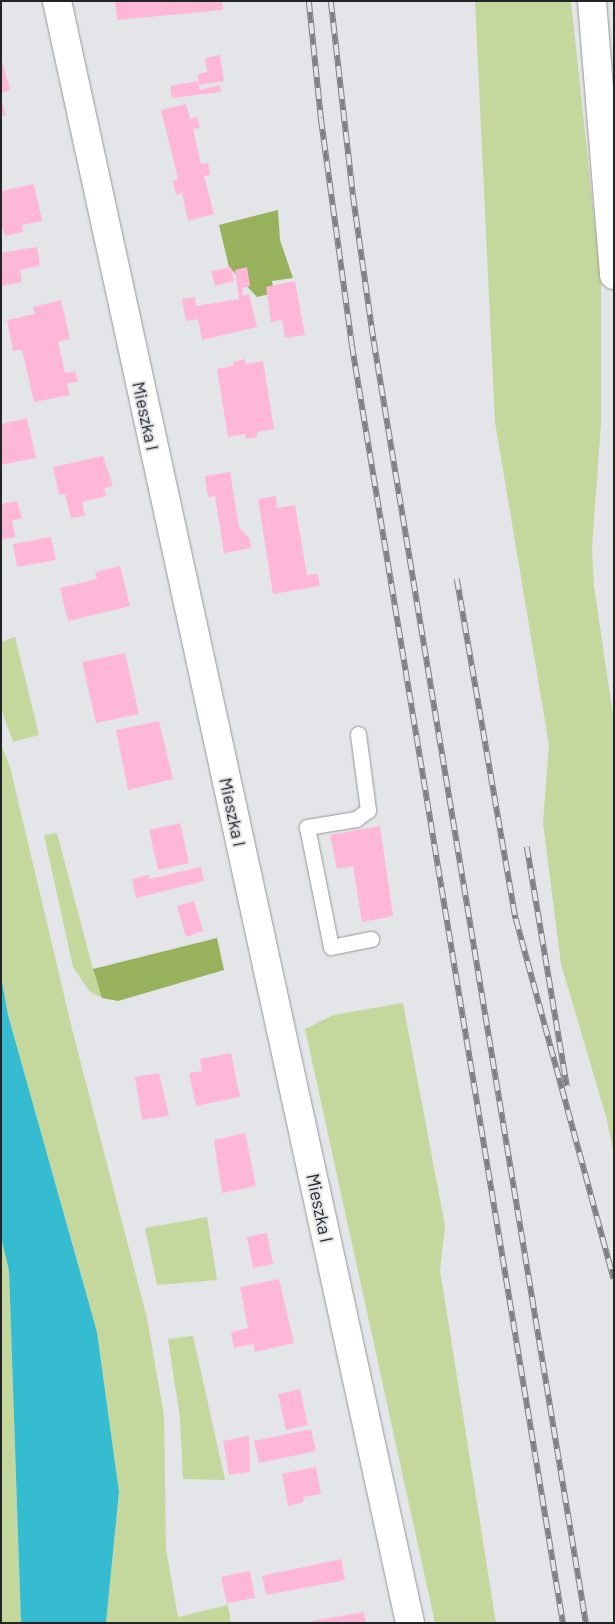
<!DOCTYPE html>
<html>
<head>
<meta charset="utf-8">
<style>
  body { margin:0 }
  #map { position:relative; width:615px; height:1624px; overflow:hidden; background:#e4e5e9; font-family:Barlow,sans-serif }
  div>[style] { position:absolute }
  [style*='--x'] { left:calc(var(--x)*1px); top:calc(var(--y)*1px); width:calc(var(--w)*1px); rotate:calc(var(--a)*1deg) }
  .green>* { inset:0; background:#c4d79c }
  .forest>* { inset:0; background:#98b15d }
  .water>* { inset:0; background:#36bcd1 }
  .building>* { inset:0; background:#feb7d7 }
  .roads { filter:drop-shadow(0 0 1px #95969a) drop-shadow(0 0 1px #95969a) }
  .lane>* { height:15px; margin:-7.5px; padding:0 7.5px; transform-origin:7.5px; border-radius:7.5px; background:#fff }
  .street>* { height:28px; margin:-14px; padding:0 14px; transform-origin:14px; border-radius:14px; background:#fff }
  .rail>* { height:5.5px; margin-top:-2.75px; transform-origin:0; background:repeating-linear-gradient(90deg,#e4e5e9 0 11px,#7f8082 0 22px); box-sizing:border-box; border-block:1px solid #7f8082 }
  span { translate:-50% -50%; white-space:nowrap; text-align:center; line-height:1.15; -webkit-text-stroke:4px #e4e5e9; paint-order:stroke }
  .street-label { font-size:18px; color:#232425 }
  .frame { position:absolute; inset:0; border:2px solid #232425; pointer-events:none }
</style>
</head>
<body>
<div id="map">
  <div class="green">
    <i style="clip-path:polygon(475px 1px,571px 1px,601px 282px,601px 424px,592px 547px,594px 586px,614px 722px,614px 1156px,607px 1120px,561px 964px,543px 823px,549px 745px,495px 422px)"></i>
    <i style="clip-path:polygon(15px 637px,39px 735px,13px 742px,1px 708px,1px 642px)"></i>
    <i style="clip-path:polygon(1px 744px,10px 767px,73px 1033px,147px 1318px,164px 1416px,166px 1549px,178px 1617px,228px 1605px,231px 1623px,106px 1623px,119px 1492px,97px 1332px,8px 1015px,1px 975px)"></i>
    <i style="clip-path:polygon(57px 833px,93px 969px,102px 998px,90px 992px,73px 967px,44px 835px)"></i>
    <i style="clip-path:polygon(403px 1003px,445px 1226px,440px 1270px,496px 1623px,435px 1623px,305px 1029px,333px 1015px)"></i>
    <i style="clip-path:polygon(207px 1217px,217px 1280px,157px 1285px,145px 1228px)"></i>
    <i style="clip-path:polygon(1px 1237px,9px 1271px,21px 1623px,1px 1623px)"></i>
    <i style="clip-path:polygon(193px 1336px,225px 1480px,183px 1479px,180px 1418px,168px 1339px)"></i>
  </div>
  <div class="forest">
    <i style="clip-path:polygon(278px 210px,280px 240px,293px 278px,272px 281px,274px 293px,257px 297px,229px 267px,219px 225px)"></i>
    <i style="clip-path:polygon(217px 938px,224px 970px,118px 1001px,102px 998px,93px 969px)"></i>
  </div>
  <div class="water">
    <i style="clip-path:polygon(1px 975px,8px 1015px,97px 1332px,119px 1492px,106px 1623px,21px 1623px,9px 1271px,1px 1237px)"></i>
  </div>
  <div class="building">
    <i style="clip-path:polygon(115px 1px,222px 1px,223px 10px,117px 20px)"></i>
    <i style="clip-path:polygon(220px 55px,224px 81px,199px 85px,198px 74px,207px 72px,205px 58px)"></i>
    <i style="clip-path:polygon(1px 57px,10px 90px,1px 93px)"></i>
    <i style="clip-path:polygon(198px 81px,200px 90px,220px 85px,221px 92px,172px 98px,170px 86px)"></i>
    <i style="clip-path:polygon(1px 98px,6px 115px,1px 116px)"></i>
    <i style="clip-path:polygon(186px 104px,190px 119px,197px 117px,200px 128px,193px 129px,201px 164px,208px 163px,210px 175px,204px 176px,214px 214px,188px 221px,182px 193px,176px 195px,173px 181px,178px 179px,161px 110px)"></i>
    <i style="clip-path:polygon(34px 184px,42px 221px,22px 225px,23px 232px,5px 236px,1px 225px,1px 191px)"></i>
    <i style="clip-path:polygon(37px 247px,40px 266px,20px 270px,22px 282px,1px 286px,1px 253px)"></i>
    <i style="clip-path:polygon(231px 267px,234px 281px,215px 286px,211px 271px)"></i>
    <i style="clip-path:polygon(247px 267px,250px 286px,242px 288px,243px 296px,249px 294px,257px 327px,202px 340px,198px 319px,186px 321px,182px 299px,195px 297px,196px 306px,239px 299px,235px 270px)"></i>
    <i style="clip-path:polygon(295px 281px,305px 335px,285px 338px,282px 320px,271px 322px,266px 287px)"></i>
    <i style="clip-path:polygon(61px 300px,70px 339px,58px 342px,65px 373px,75px 371px,78px 381px,67px 384px,70px 395px,34px 402px,22px 350px,13px 351px,7px 320px,35px 314px,33px 307px)"></i>
    <i style="clip-path:polygon(245px 359px,246px 364px,263px 361px,274px 429px,257px 432px,257px 437px,246px 439px,245px 434px,228px 437px,217px 369px,233px 366px,233px 362px)"></i>
    <i style="clip-path:polygon(27px 418px,36px 458px,1px 465px,1px 424px)"></i>
    <i style="clip-path:polygon(103px 456px,113px 486px,104px 488px,106px 496px,82px 502px,85px 516px,71px 518px,65px 494px,59px 495px,53px 467px)"></i>
    <i style="clip-path:polygon(230px 472px,239px 527px,250px 539px,251px 548px,224px 553px,215px 496px,208px 497px,205px 476px)"></i>
    <i style="clip-path:polygon(276px 496px,277px 508px,295px 505px,307px 575px,318px 574px,320px 586px,273px 594px,258px 499px)"></i>
    <i style="clip-path:polygon(17px 501px,22px 518px,12px 521px,15px 537px,1px 540px,1px 504px)"></i>
    <i style="clip-path:polygon(51px 537px,56px 560px,17px 567px,13px 544px)"></i>
    <i style="clip-path:polygon(120px 566px,130px 606px,68px 621px,60px 588px,97px 579px,95px 572px)"></i>
    <i style="clip-path:polygon(125px 653px,139px 714px,96px 723px,82px 662px)"></i>
    <i style="clip-path:polygon(159px 721px,173px 779px,128px 790px,116px 730px)"></i>
    <i style="clip-path:polygon(180px 823px,189px 863px,158px 870px,149px 830px)"></i>
    <i style="clip-path:polygon(380px 826px,393px 916px,362px 922px,353px 866px,337px 869px,330px 835px)"></i>
    <i style="clip-path:polygon(201px 867px,204px 881px,136px 898px,132px 879px,149px 875px,149px 879px)"></i>
    <i style="clip-path:polygon(194px 901px,203px 931px,186px 937px,177px 906px)"></i>
    <i style="clip-path:polygon(231px 1053px,240px 1097px,196px 1106px,189px 1073px,202px 1071px,200px 1059px)"></i>
    <i style="clip-path:polygon(159px 1073px,169px 1116px,142px 1120px,135px 1077px)"></i>
    <i style="clip-path:polygon(245px 1133px,256px 1186px,222px 1193px,214px 1140px)"></i>
    <i style="clip-path:polygon(267px 1233px,273px 1264px,253px 1268px,247px 1237px)"></i>
    <i style="clip-path:polygon(279px 1279px,294px 1343px,255px 1352px,253px 1344px,234px 1348px,231px 1332px,248px 1328px,240px 1287px)"></i>
    <i style="clip-path:polygon(300px 1389px,308px 1425px,286px 1430px,278px 1394px)"></i>
    <i style="clip-path:polygon(311px 1429px,316px 1451px,259px 1463px,254px 1441px)"></i>
    <i style="clip-path:polygon(249px 1436px,250px 1472px,229px 1475px,223px 1441px)"></i>
    <i style="clip-path:polygon(316px 1467px,321px 1494px,303px 1497px,304px 1502px,288px 1506px,282px 1474px)"></i>
    <i style="clip-path:polygon(341px 1559px,345px 1580px,266px 1595px,262px 1576px)"></i>
    <i style="clip-path:polygon(250px 1571px,255px 1598px,227px 1603px,221px 1577px)"></i>
    <i style="clip-path:polygon(364px 1612px,366px 1623px,312px 1623px,312px 1621px)"></i>
  </div>
  <div class="roads">
    <div class="lane">
      <i style="--x:358;--y:734;--w:77;--a:82.5"></i>
      <i style="--x:368;--y:810;--w:15;--a:143"></i>
      <i style="--x:356;--y:819;--w:50;--a:170.7"></i>
      <i style="--x:307;--y:827;--w:122;--a:78.7"></i>
      <i style="--x:331;--y:947;--w:41;--a:-11.3"></i>
    </div>
    <div class="street">
      <i style="--x:57;--y:1;--w:1660;--a:77.72"></i>
      <i style="--x:592;--y:1;--w:275;--a:85.4"></i>
    </div>
  </div>
  <div class="rail">
    <i style="--x:309;--y:1;--w:118;--a:84.1"></i>
    <i style="--x:321;--y:118;--w:229;--a:82.2"></i>
    <i style="--x:352;--y:345;--w:1295;--a:80.62"></i>
    <i style="--x:331;--y:1;--w:195;--a:83.5"></i>
    <i style="--x:353;--y:195;--w:148;--a:81.9"></i>
    <i style="--x:374;--y:342;--w:1298;--a:80.6"></i>
    <i style="--x:457;--y:579;--w:345;--a:80.2"></i>
    <i style="--x:516;--y:919;--w:373;--a:74.8"></i>
    <i style="--x:527;--y:847;--w:243;--a:80.5"></i>
  </div>
  <div class="street-label">
    <span style="left:146px;top:416px;rotate:78deg">Mieszka I</span>
    <span style="left:233px;top:812px;rotate:78deg">Mieszka I</span>
    <span style="left:320px;top:1208px;rotate:78deg">Mieszka I</span>
  </div>
  <div class="frame"></div>
</div>
</body>
</html>
